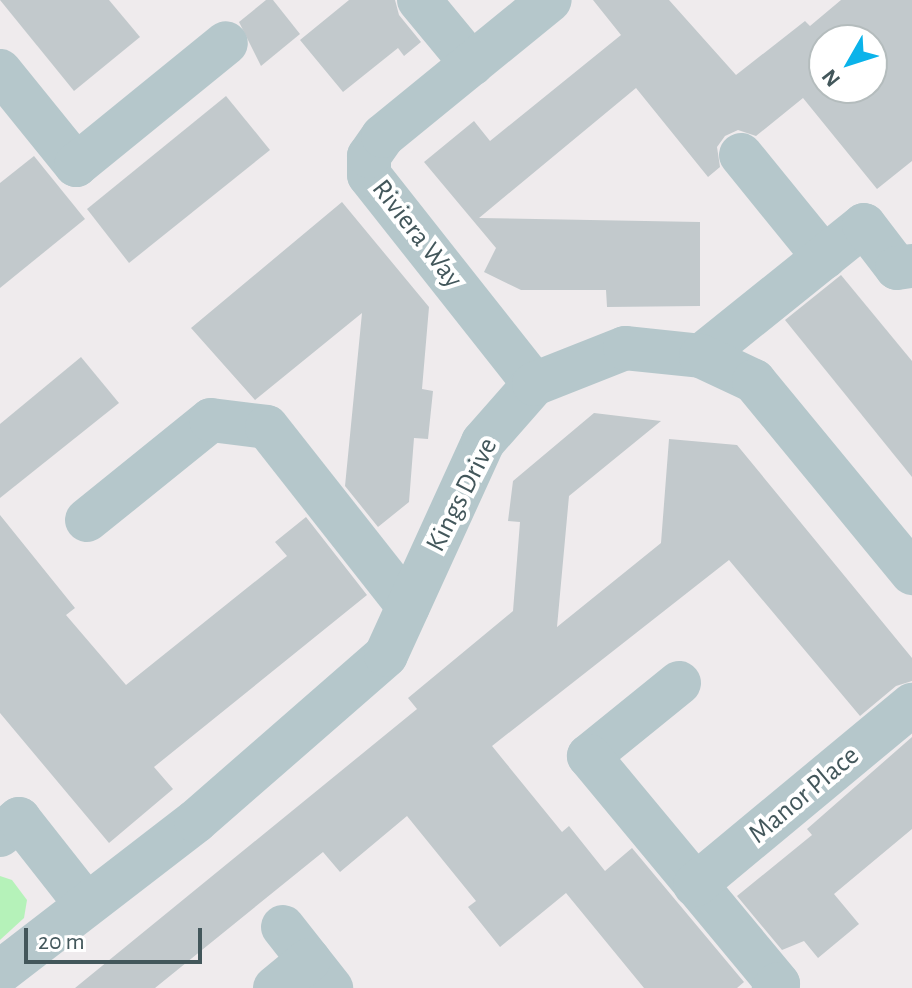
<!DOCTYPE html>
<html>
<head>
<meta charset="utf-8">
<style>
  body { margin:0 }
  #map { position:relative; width:912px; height:988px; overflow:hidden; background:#efebed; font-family:"Alegreya Sans",sans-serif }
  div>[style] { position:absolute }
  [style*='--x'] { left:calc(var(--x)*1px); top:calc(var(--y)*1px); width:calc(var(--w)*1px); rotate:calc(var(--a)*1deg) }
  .green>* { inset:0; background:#b5f2b9 }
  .building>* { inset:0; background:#c2c9cc }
  .minor>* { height:44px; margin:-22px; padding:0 22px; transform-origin:22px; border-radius:22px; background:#b5c7cb }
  span { translate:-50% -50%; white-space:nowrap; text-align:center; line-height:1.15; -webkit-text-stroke:8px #fff; paint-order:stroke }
  .street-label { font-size:28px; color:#43575b }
  .north { position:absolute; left:808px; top:24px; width:80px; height:80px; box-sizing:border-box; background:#fff; border:2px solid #b4bcbd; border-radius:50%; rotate:231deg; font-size:22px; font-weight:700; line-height:32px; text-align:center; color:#43575b }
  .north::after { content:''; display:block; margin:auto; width:28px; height:36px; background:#0ab3ea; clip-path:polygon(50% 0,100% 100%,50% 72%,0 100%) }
  .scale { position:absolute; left:24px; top:928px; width:178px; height:36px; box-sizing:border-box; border:4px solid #43575b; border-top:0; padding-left:10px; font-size:24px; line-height:28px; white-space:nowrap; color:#43575b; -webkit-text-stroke:6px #fff; paint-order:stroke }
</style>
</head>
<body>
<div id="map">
  <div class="green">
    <i style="clip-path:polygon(0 876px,12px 880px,27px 900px,24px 918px,0 940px)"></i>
  </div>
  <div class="building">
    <i style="clip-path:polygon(0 0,109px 0,140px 37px,74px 91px)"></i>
    <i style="clip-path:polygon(266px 0,273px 0,300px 34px,261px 66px,239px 22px)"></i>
    <i style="clip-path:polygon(349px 0,395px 0,399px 15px,421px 42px,404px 56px,398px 48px,343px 92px,300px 40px)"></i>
    <i style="clip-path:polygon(evenodd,593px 0,669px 0,736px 75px,805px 21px,810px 26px,841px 0,912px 0,912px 161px,877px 189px,803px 98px,756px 136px,738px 130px,725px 136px,717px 147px,720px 167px,708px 177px,636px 88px,479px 218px,700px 222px,700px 306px,607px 307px,606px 290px,521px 290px,484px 272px,496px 248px,424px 162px,474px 121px,490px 141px,621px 35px,593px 0,824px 40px,872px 40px,872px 88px,824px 88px,824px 40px)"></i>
    <i style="clip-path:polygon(226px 96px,270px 150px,129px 263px,87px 209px)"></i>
    <i style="clip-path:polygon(34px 156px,85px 219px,0 288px,0 183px)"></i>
    <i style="clip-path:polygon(342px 202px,429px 307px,422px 389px,433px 391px,428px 439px,414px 438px,409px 502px,378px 527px,345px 486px,362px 313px,255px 400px,191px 328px)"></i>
    <i style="clip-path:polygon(841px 275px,912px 361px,912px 477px,785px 320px)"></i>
    <i style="clip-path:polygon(81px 357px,119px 403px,0 498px,0 424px)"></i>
    <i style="clip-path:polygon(594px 413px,661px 421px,569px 496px,557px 627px,661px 543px,669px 439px,737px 445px,912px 658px,912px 681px,896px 686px,860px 716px,729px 560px,492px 746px,562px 832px,569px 826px,605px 871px,632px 848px,744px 982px,737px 988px,644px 988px,566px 893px,500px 947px,468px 907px,476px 901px,407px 816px,340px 872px,323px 852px,155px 988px,75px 988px,417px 709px,408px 698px,513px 611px,520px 522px,508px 521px,513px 481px)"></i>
    <i style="clip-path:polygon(0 515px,75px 608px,66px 615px,126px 685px,287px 556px,275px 542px,306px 517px,367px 595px,154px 767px,173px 789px,109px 843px,0 713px)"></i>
    <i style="clip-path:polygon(912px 737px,912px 829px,834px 894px,859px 924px,818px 958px,804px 941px,782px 950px,737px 896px,812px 835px,807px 829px)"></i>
  </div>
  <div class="minor">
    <i style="--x:419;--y:0;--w:83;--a:50.4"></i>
    <i style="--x:0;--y:71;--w:121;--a:51"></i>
    <i style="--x:76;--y:165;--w:193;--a:-39.1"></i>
    <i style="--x:741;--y:155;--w:132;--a:50.9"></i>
    <i style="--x:701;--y:356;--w:209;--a:-38.8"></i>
    <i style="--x:864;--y:225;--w:54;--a:52.5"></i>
    <i style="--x:897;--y:268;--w:15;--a:-8"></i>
    <i style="--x:534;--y:384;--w:266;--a:-128.3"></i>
    <i style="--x:369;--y:175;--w:19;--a:-90"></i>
    <i style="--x:369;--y:156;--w:24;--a:-55"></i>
    <i style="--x:383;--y:136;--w:215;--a:-39.2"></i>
    <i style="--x:87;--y:520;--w:159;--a:-38.9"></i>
    <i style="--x:211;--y:420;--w:56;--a:7.1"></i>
    <i style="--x:267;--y:427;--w:228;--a:51.8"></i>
    <i style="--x:679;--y:683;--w:116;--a:141"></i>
    <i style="--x:589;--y:756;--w:296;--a:50.3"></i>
    <i style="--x:778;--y:984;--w:6;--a:135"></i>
    <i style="--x:0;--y:835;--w:25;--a:-40"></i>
    <i style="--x:19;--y:819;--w:108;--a:51.8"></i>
    <i style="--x:695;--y:885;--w:282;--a:-39.7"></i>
    <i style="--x:283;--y:927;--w:78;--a:51.8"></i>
    <i style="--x:0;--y:972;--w:247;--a:-37.6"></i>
    <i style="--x:196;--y:821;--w:252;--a:-41.1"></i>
    <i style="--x:386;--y:655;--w:234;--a:-65.5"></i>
    <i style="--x:483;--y:442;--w:77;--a:-48.7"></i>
    <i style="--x:534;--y:384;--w:98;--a:-21.6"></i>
    <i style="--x:625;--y:348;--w:76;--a:6"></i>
    <i style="--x:701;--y:356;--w:59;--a:25.3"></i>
    <i style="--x:754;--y:381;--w:249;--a:50.5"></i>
    <i style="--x:275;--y:988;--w:44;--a:-39.5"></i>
  </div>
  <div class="street-label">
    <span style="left:417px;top:234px;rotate:52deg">Riviera Way</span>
    <span style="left:462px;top:495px;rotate:-63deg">Kings Drive</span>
    <span style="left:804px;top:795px;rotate:-40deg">Manor Place</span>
  </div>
  <div class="north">N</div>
  <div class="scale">20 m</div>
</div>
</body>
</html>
